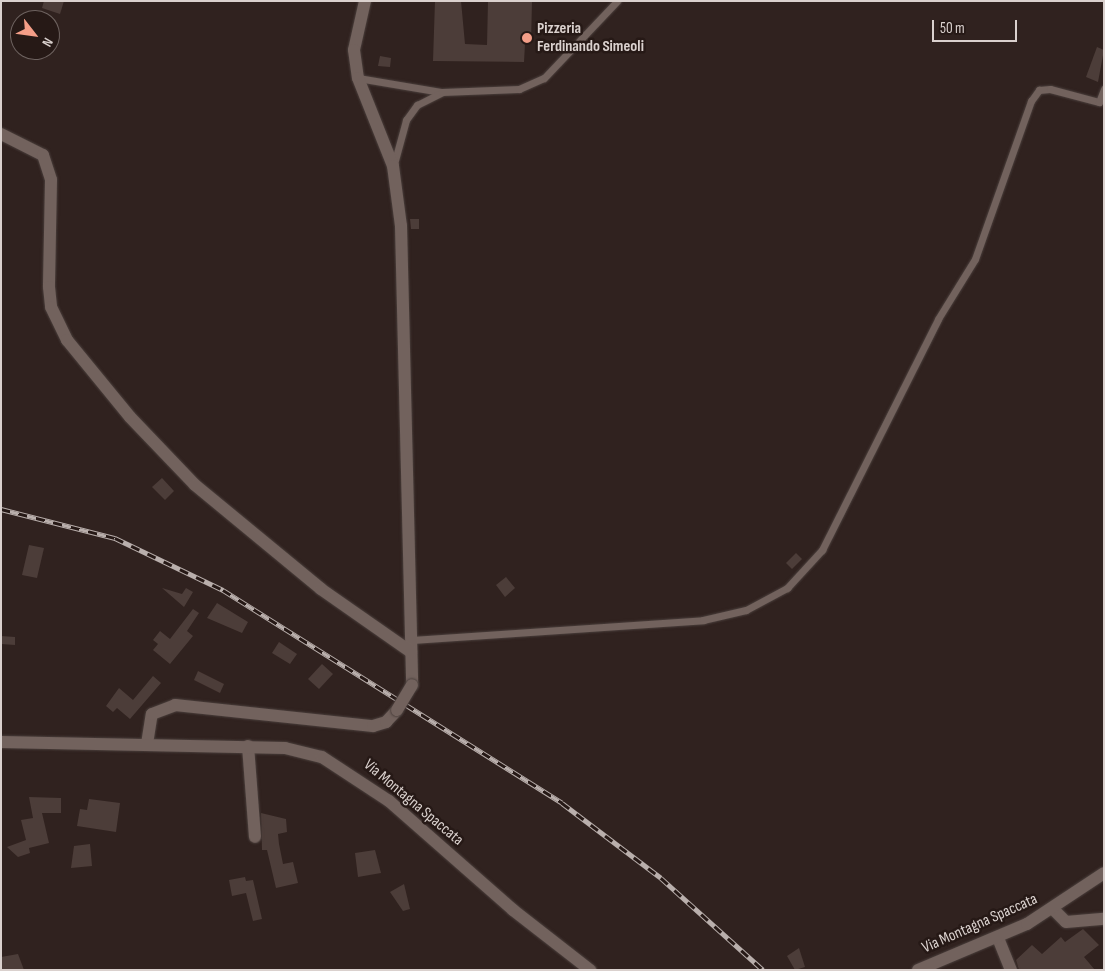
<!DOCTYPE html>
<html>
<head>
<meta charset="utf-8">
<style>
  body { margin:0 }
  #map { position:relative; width:1105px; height:971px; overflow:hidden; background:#30221f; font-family:"Sofia Sans Condensed",sans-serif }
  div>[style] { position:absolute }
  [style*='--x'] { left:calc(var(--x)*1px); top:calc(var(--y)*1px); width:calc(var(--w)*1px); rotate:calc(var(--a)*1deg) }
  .building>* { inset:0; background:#4c3d39 }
  .roads { filter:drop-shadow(0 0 1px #4a3f3c) drop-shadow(0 0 1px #4a3f3c) }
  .service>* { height:7px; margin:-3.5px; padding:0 3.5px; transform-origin:3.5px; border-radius:3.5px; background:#72625d }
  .minor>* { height:12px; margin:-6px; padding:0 6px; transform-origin:6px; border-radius:6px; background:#72625d }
  .secondary>* { height:12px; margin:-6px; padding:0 6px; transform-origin:6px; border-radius:6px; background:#72625d }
  .rail>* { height:5px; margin-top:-2.5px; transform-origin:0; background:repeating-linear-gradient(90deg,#261916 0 9px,#b9afac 0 18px); box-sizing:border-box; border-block:1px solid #b9afac }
  .bridges { filter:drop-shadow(0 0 1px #4a3f3c) drop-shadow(0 0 1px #4a3f3c) }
  .minor-bridge>* { height:12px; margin:-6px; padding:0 6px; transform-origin:6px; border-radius:6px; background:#72625d }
  .dots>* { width:14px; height:14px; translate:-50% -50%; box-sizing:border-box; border:2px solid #261916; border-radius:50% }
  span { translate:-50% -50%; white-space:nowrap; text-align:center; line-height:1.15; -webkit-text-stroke:5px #261916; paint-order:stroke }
  .poi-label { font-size:16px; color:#dad1ce; font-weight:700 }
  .left { translate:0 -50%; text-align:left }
  .street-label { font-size:16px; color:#dad1ce }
  .frame { position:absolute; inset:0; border:2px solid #dad1ce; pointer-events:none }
  .north { position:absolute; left:10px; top:10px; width:50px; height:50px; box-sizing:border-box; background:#261916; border:1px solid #6e6360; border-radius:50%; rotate:120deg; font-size:14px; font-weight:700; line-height:20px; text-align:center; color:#dad1ce }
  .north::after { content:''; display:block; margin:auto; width:18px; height:22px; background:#f49e88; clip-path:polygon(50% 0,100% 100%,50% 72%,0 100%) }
  .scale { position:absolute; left:932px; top:20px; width:85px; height:22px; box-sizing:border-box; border:2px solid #dad1ce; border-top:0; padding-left:6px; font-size:15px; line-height:18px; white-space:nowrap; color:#dad1ce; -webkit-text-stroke:4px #261916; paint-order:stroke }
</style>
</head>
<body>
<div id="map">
  <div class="building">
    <i style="clip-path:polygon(44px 1px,64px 1px,60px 14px,42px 8px)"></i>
    <i style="clip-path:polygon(435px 1px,461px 1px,465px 44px,487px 45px,488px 1px,532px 1px,531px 44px,525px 44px,524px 62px,433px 61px)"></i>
    <i style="clip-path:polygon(1097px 47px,1104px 50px,1098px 82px,1086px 77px)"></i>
    <i style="clip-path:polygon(380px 56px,391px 58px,390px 67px,378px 66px)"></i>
    <i style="clip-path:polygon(410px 219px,419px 219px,419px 229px,411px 229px)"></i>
    <i style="clip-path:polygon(162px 478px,174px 491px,165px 500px,152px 487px)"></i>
    <i style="clip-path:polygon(29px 545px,44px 548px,37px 578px,22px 575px)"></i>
    <i style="clip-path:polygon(796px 553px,802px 559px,792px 569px,786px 563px)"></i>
    <i style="clip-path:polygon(506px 577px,515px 588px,505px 597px,496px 585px)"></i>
    <i style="clip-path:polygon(162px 588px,182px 594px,186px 588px,193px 592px,184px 607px)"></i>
    <i style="clip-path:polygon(217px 603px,248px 622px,242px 633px,207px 618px)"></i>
    <i style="clip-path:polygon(193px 609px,199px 613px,187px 631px,193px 636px,170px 664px,153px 650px,158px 644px,153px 640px,160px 631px,170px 639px)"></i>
    <i style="clip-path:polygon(1px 636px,15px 637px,15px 645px,1px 644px)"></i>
    <i style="clip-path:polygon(279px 642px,297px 654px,290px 664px,272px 653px)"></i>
    <i style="clip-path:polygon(322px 664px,333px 674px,319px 689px,308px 679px)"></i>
    <i style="clip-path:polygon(198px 671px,224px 684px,220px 693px,194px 680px)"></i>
    <i style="clip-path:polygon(153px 676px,161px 683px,130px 719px,117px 708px,113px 712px,106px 706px,119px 688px,133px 700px)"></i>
    <i style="clip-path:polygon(29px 797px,61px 798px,61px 813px,42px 813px,49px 843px,29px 848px,30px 853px,18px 857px,7px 847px,26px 840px,21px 820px,33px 818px)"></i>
    <i style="clip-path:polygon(89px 799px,120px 803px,116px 832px,77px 826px,80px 809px,87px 810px)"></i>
    <i style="clip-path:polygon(261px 813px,286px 819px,287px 832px,278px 834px,279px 844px,283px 864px,293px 862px,298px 883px,276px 888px,267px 850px,262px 850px)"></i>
    <i style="clip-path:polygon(90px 844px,92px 866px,71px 868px,74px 846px)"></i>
    <i style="clip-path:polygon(375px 850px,381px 873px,358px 877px,355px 853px)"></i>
    <i style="clip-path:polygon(245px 877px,246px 881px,253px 880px,262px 919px,253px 921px,246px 893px,232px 896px,229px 880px)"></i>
    <i style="clip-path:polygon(404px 884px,410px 909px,403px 911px,390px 892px)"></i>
    <i style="clip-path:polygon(1083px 929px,1099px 945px,1084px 957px,1095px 970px,1019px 970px,1016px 960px,1032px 945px,1042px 954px,1061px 937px,1065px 942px)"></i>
    <i style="clip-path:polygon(799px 948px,805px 967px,795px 970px,787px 956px)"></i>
    <i style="clip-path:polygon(18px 954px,24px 970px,1px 969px,1px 957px)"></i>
  </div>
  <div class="roads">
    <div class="service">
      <i style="--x:358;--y:78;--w:84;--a:9.6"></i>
      <i style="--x:394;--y:164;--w:46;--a:-74.7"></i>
      <i style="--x:406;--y:120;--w:19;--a:-54"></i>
      <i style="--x:417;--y:105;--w:28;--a:-27"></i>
      <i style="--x:442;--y:92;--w:77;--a:-2.2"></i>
      <i style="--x:519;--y:89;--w:27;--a:-24"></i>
      <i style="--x:544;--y:78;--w:106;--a:-46.5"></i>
      <i style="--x:412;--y:640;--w:292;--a:-3.9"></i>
      <i style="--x:703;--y:620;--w:44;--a:-13.1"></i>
      <i style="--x:746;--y:610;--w:47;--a:-28.2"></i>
      <i style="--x:787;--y:588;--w:52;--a:-47.4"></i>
      <i style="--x:822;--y:550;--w:258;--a:-63.3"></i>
      <i style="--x:938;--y:319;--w:70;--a:-58.3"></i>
      <i style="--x:975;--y:259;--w:168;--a:-70.5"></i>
      <i style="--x:1031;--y:101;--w:14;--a:-54"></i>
      <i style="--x:1039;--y:90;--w:11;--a:-5"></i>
      <i style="--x:1050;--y:89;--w:51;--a:14.9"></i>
      <i style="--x:1099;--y:102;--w:14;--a:-69"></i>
    </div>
    <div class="minor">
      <i style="--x:365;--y:1;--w:50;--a:102.7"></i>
      <i style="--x:354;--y:50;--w:28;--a:82"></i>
      <i style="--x:358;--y:78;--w:95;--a:68.3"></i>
      <i style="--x:393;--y:166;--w:61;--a:82.4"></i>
      <i style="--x:401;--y:226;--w:459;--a:88.6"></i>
      <i style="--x:1;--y:134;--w:47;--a:26.6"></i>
      <i style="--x:43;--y:155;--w:26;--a:72"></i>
      <i style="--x:51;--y:180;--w:107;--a:91.1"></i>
      <i style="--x:49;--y:287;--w:20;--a:84"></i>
      <i style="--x:51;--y:307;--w:37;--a:64"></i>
      <i style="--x:67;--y:340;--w:99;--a:50.7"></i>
      <i style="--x:130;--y:417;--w:94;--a:46.3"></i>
      <i style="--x:195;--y:485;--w:163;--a:39.5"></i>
      <i style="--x:321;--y:589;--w:110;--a:35"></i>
      <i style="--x:147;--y:744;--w:30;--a:-81"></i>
      <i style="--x:152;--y:714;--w:25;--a:-21"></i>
      <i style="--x:175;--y:705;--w:199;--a:6.1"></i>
      <i style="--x:373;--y:726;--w:14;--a:-17"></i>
      <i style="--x:386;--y:722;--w:16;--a:-47"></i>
      <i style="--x:248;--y:746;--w:91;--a:85.6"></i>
      <i style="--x:1053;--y:909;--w:18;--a:45"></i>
      <i style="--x:1066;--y:922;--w:38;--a:-5"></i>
      <i style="--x:998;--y:938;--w:35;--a:68"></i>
    </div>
    <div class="secondary">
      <i style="--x:1;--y:742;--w:284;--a:1.2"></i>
      <i style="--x:285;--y:748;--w:38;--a:14"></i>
      <i style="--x:322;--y:757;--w:80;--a:33.3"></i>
      <i style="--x:389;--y:801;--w:165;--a:41.3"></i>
      <i style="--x:513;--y:910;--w:98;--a:37.9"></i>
      <i style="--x:918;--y:970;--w:118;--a:-22.9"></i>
      <i style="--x:1027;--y:924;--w:92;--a:-33.5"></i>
    </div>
  </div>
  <div class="rail">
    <i style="--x:1;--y:509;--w:118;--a:14.3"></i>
    <i style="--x:115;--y:538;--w:120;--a:25.7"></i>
    <i style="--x:223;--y:590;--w:400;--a:32.1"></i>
    <i style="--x:562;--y:803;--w:124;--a:37.1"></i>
    <i style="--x:661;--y:878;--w:137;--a:42"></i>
  </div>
  <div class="bridges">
    <div class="minor-bridge">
      <i style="--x:397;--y:710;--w:29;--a:-59"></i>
    </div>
  </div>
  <div class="dots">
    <i style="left:527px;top:38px;background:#f49e88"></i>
  </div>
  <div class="poi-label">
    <span class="left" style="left:537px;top:38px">Pizzeria<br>Ferdinando Simeoli</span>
  </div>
  <div class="street-label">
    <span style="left:413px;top:803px;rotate:40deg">Via Montagna Spaccata</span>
    <span style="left:980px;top:924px;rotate:-24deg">Via Montagna Spaccata</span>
  </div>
  <div class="frame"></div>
  <div class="north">N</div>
  <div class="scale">50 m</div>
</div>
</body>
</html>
